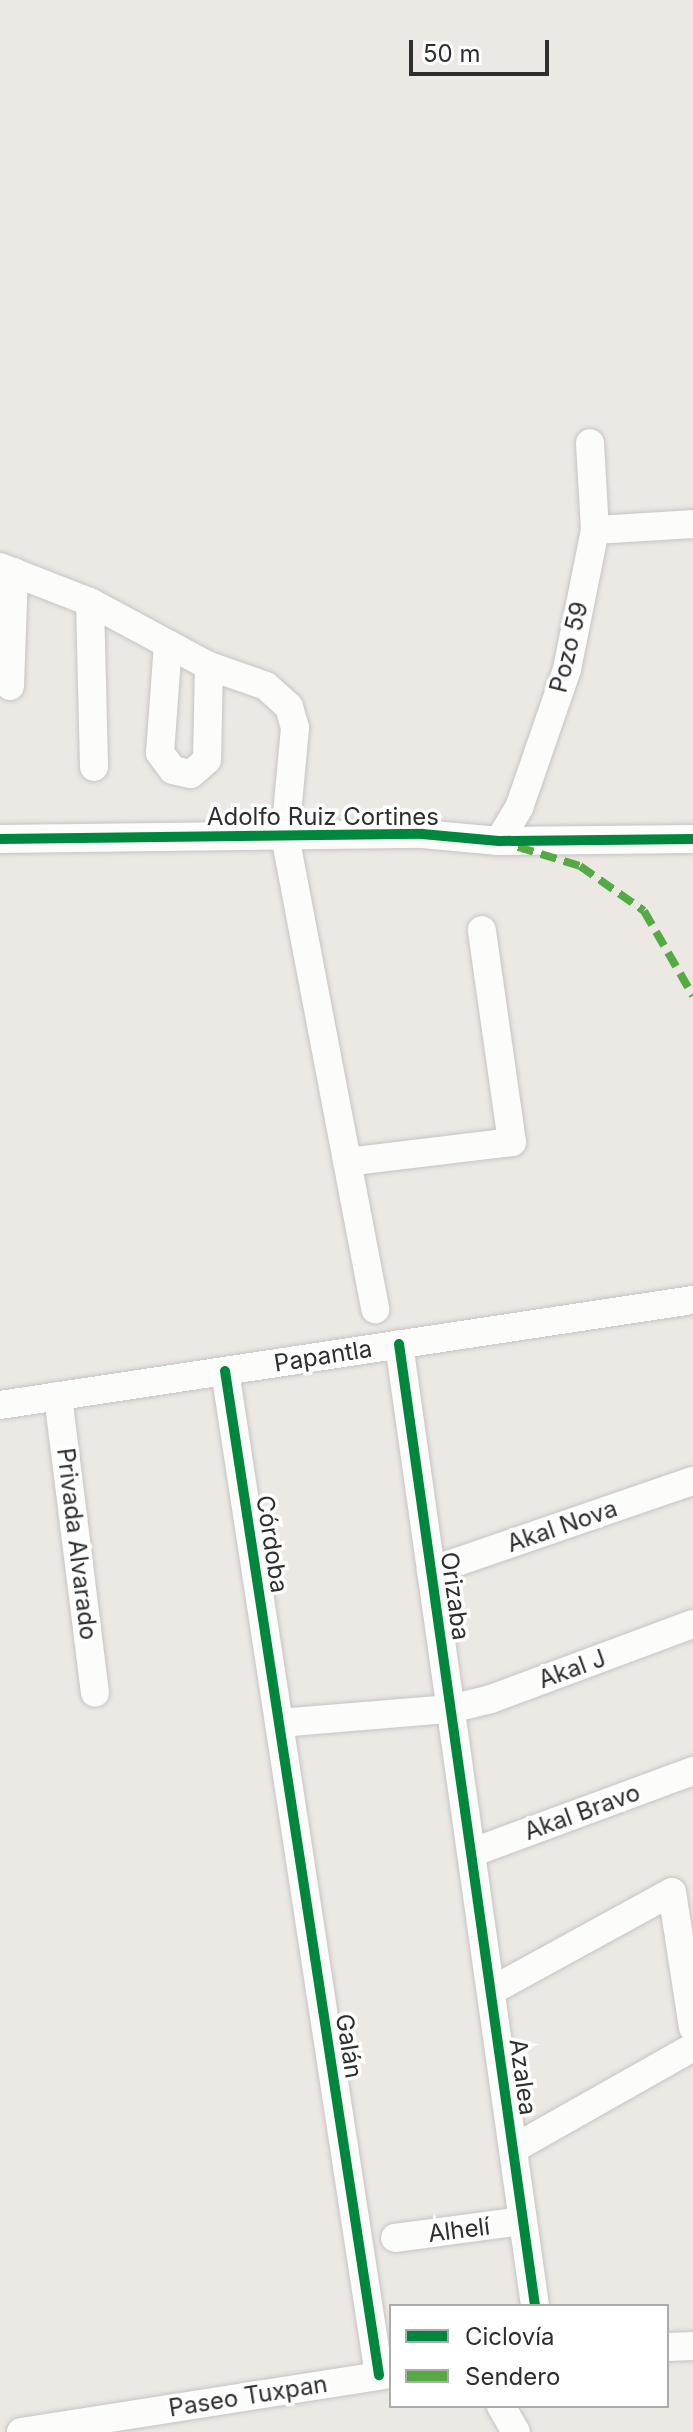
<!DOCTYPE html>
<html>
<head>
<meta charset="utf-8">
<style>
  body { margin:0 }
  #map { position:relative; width:693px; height:2432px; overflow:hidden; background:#ece8e4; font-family:Inter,sans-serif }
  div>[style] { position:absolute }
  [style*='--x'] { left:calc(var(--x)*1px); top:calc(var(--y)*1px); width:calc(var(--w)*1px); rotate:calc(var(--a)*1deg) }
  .roads { filter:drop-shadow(0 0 2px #c5c4c5) drop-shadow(0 0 2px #c5c4c5) }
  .minor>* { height:28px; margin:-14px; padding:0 14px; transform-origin:14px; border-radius:14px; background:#fcfcfb }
  .quiet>* { height:8px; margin-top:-4px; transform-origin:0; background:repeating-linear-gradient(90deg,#54ab44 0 16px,transparent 0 24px) }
  .cycleway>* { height:10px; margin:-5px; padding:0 5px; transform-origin:5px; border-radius:5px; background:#00873e }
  span { translate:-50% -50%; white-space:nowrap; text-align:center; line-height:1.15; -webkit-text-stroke:7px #fff; paint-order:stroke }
  .street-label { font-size:24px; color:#2e2e2e }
  .legend { position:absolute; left:389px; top:2304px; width:280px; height:104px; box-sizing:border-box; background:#fff; border:2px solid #ababab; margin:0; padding:10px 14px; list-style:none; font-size:24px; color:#2e2e2e }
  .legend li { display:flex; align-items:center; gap:16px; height:40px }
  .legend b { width:40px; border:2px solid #ababab }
  .scale { position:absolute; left:409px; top:40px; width:140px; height:36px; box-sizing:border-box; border:4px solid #2e2e2e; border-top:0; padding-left:10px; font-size:24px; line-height:28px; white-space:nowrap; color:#2e2e2e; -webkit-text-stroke:6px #fff; paint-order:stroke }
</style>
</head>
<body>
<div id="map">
  <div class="roads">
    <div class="minor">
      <i style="--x:595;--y:530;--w:98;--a:-3.5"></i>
      <i style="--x:0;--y:567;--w:97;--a:21.3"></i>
      <i style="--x:90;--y:602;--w:135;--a:28.3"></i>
      <i style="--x:209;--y:666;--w:60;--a:19.3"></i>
      <i style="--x:266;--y:686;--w:31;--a:42"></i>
      <i style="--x:289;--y:707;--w:22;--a:74"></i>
      <i style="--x:295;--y:728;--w:108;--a:95.3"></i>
      <i style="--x:285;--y:836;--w:482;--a:79.2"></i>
      <i style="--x:90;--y:602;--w:165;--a:88.6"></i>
      <i style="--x:168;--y:644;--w:109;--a:94.2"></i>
      <i style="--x:160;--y:753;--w:21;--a:53"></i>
      <i style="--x:173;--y:770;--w:18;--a:13"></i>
      <i style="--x:191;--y:774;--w:21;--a:-41"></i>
      <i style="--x:207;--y:760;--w:94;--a:-88.8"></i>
      <i style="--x:10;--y:686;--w:114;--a:-88"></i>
      <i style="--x:0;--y:839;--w:422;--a:-0.7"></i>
      <i style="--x:422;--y:834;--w:77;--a:5.2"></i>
      <i style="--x:499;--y:841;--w:194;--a:-0.6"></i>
      <i style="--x:499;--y:841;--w:39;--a:-59"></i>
      <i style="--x:519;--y:808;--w:147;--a:-70.9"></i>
      <i style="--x:567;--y:669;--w:142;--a:-78.6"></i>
      <i style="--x:595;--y:530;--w:87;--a:-93.3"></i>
      <i style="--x:347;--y:1162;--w:166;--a:-6.9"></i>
      <i style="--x:512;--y:1142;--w:214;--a:-98.1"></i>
      <i style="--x:399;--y:1344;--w:972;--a:81.95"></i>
      <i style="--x:225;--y:1371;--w:1016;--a:81.28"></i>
      <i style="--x:58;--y:1396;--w:299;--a:82.9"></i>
      <i style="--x:0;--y:1405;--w:701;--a:-8.62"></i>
      <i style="--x:431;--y:1571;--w:277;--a:-19"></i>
      <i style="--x:279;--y:1723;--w:172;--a:-4.7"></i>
      <i style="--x:450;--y:1709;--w:42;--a:-13.7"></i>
      <i style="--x:491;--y:1699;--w:215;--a:-20.4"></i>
      <i style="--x:471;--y:1853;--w:237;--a:-20.3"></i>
      <i style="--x:491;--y:1991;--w:206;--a:-28.7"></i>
      <i style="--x:672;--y:1892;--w:137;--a:81.2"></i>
      <i style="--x:513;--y:2149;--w:207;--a:-29.5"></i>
      <i style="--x:395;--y:2238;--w:129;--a:-7.6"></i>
      <i style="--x:667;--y:2347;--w:26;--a:-2"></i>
      <i style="--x:501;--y:2406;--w:30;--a:60"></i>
      <i style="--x:21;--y:2432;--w:375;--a:-8.9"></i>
    </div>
  </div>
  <div class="quiet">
    <i style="--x:518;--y:847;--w:65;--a:17"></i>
    <i style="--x:580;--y:866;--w:78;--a:35.1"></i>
    <i style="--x:644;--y:911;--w:98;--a:60"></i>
  </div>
  <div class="cycleway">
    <i style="--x:0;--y:839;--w:422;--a:-0.7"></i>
    <i style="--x:422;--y:834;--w:77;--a:5.2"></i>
    <i style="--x:499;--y:841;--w:194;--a:-0.6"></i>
    <i style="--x:399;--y:1344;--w:972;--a:81.95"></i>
    <i style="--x:225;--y:1371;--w:1016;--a:81.28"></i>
  </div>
  <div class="street-label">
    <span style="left:569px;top:647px;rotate:-76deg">Pozo 59</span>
    <span style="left:323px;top:817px">Adolfo Ruiz Cortines</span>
    <span style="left:323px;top:1356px;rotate:-9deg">Papantla</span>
    <span style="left:562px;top:1526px;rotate:-19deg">Akal Nova</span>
    <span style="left:77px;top:1544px;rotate:83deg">Privada Alvarado</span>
    <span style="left:272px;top:1544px;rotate:81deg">Córdoba</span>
    <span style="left:455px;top:1596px;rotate:82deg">Orizaba</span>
    <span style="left:572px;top:1669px;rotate:-20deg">Akal J</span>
    <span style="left:582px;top:1812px;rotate:-20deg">Akal Bravo</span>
    <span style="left:349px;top:2046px;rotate:81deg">Galán</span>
    <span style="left:523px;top:2077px;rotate:82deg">Azalea</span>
    <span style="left:459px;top:2230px;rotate:-7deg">Alhelí</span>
    <span style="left:248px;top:2396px;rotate:-9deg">Paseo Tuxpan</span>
  </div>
  <ul class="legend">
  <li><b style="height:10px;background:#00873e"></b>Ciclovía</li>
  <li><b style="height:10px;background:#54ab44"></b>Sendero</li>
  </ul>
  <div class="scale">50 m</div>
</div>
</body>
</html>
